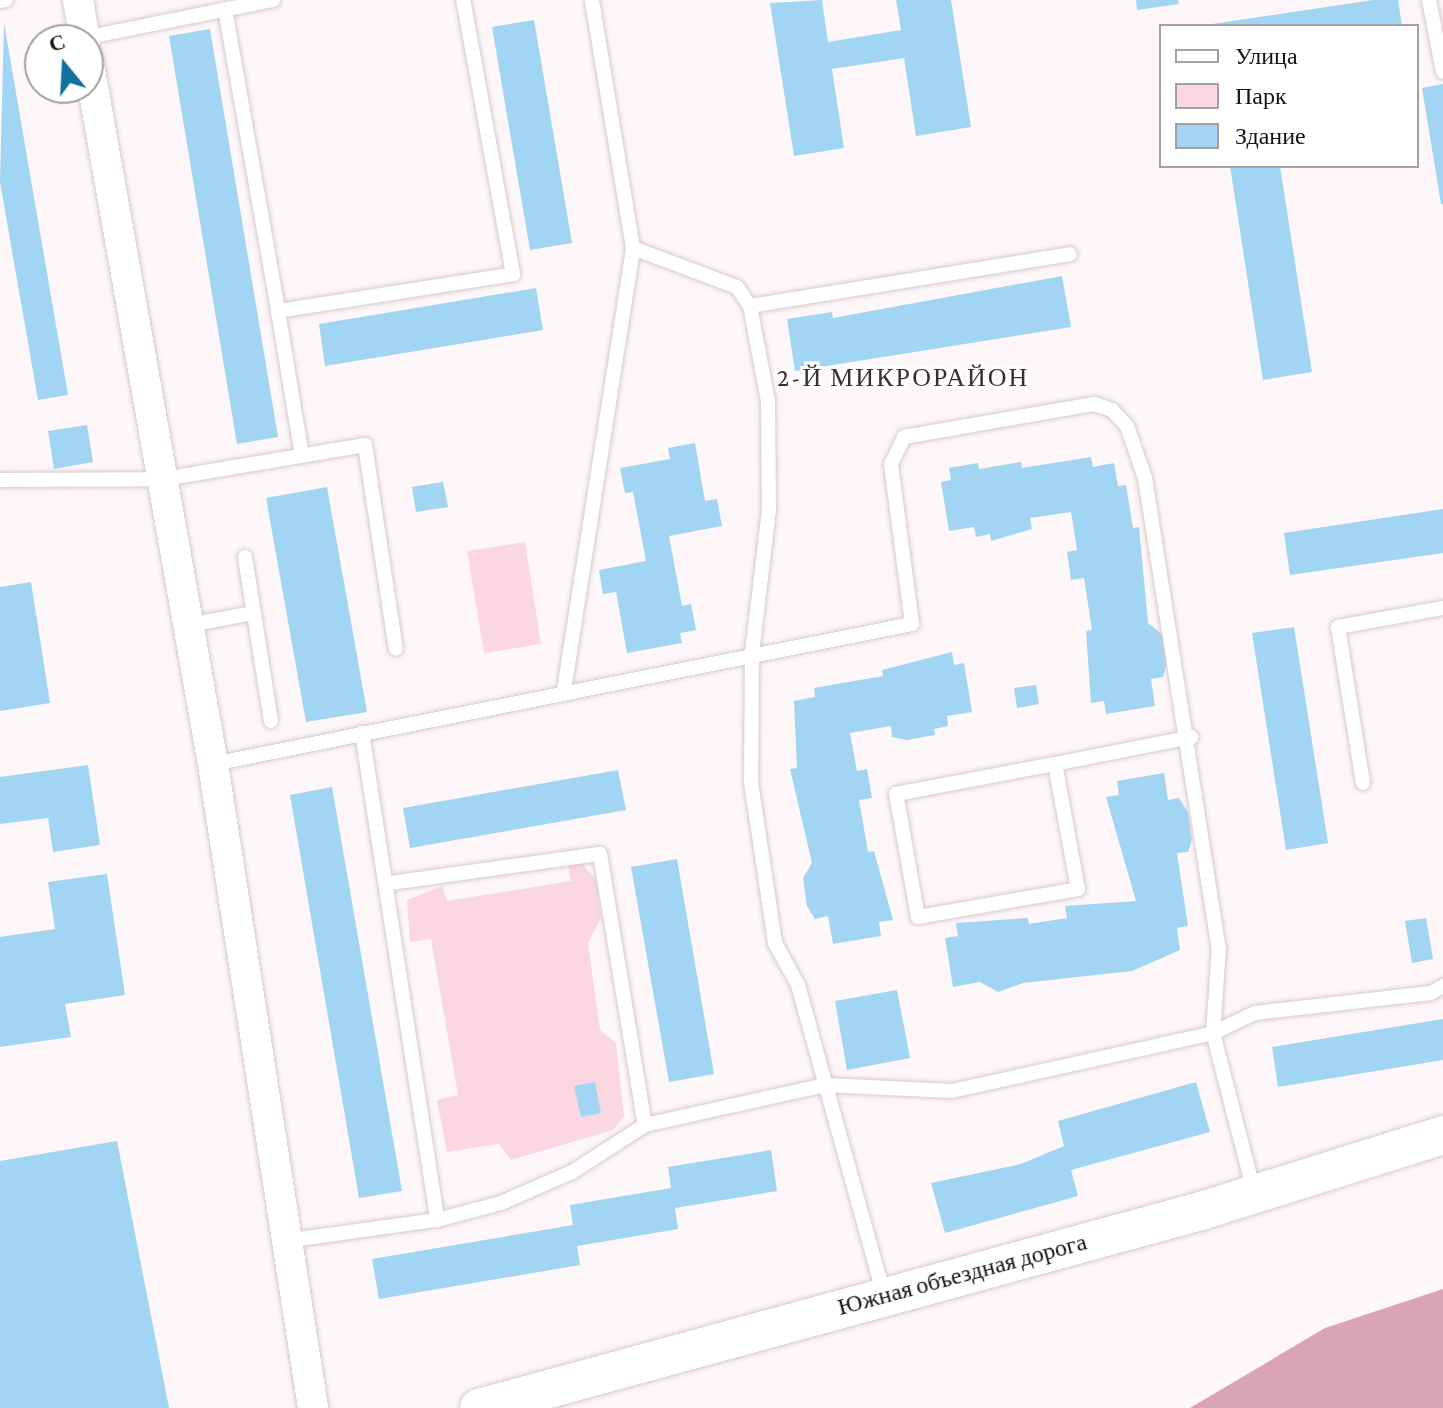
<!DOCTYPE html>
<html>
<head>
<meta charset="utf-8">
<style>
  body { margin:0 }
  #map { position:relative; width:1443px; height:1408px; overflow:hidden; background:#fdf7f9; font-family:"Crimson Pro",serif }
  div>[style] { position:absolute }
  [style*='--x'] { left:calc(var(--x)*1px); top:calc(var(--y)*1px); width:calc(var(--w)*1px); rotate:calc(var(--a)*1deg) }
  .green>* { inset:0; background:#fbd8e1 }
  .forest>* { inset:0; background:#dba4b4 }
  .building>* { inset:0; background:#a2d4f4 }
  .roads { filter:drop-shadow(0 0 2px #d8c9cd) drop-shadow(0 0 2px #d8c9cd) }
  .service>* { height:14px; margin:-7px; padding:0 7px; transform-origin:7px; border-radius:7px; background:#fff }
  .minor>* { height:30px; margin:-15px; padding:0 15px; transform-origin:15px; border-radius:15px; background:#fff }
  .tertiary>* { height:38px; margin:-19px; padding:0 19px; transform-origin:19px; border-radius:19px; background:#fff }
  span { translate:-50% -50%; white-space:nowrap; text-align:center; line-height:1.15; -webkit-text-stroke:6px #fff; paint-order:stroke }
  .street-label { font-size:24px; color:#161112 }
  .neighbourhood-label { font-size:26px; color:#3a2e32; letter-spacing:2px }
  .legend { position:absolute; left:1159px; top:24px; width:260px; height:144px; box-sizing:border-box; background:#fff; border:2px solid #a2a0a0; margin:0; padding:10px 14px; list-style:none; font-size:24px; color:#161112 }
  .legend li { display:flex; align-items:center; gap:16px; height:40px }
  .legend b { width:40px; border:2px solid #a2a0a0 }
  .north { position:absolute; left:24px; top:24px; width:80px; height:80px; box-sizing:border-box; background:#fff; border:2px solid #a2a0a0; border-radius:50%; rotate:342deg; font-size:22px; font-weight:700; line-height:32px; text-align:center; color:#161112 }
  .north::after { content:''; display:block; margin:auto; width:28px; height:36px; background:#11719f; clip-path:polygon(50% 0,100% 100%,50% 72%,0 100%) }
</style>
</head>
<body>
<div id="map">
  <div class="green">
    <i style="clip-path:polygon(525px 542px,541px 644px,484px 653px,467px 551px)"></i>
    <i style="clip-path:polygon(581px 862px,596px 880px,601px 918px,588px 943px,600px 1030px,616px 1043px,624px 1116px,613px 1130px,511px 1160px,499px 1144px,447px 1152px,437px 1100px,458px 1095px,431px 939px,410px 942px,407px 900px,442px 886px,447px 901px,571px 881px,568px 864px)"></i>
  </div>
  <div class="forest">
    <i style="clip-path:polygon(1443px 1289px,1443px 1408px,1190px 1408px,1325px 1328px)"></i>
  </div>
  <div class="building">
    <i style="clip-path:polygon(822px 0,828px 42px,901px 30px,896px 0,951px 0,971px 127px,916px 136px,904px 58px,832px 69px,844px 148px,794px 156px,770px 3px)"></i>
    <i style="clip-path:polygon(1136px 0,1178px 0,1179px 4px,1137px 10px)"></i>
    <i style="clip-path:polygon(1373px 0,1398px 0,1402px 26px,1199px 26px)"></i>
    <i style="clip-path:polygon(534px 20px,572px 243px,530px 250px,492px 27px)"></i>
    <i style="clip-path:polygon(4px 23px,68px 395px,38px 400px,0 182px)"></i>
    <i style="clip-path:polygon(210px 29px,278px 437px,237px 444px,169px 36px)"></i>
    <i style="clip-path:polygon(1443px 84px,1443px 204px,1441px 204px,1422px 88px)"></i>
    <i style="clip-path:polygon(1230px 166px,1280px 166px,1312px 372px,1263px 380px)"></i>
    <i style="clip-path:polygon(1062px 276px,1071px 327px,795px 371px,787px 319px,832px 312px,833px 318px)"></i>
    <i style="clip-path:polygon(536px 288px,543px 330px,325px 366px,319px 324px)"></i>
    <i style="clip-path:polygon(87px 425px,93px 462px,54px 469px,48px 431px)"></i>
    <i style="clip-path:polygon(695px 443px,705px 501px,717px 499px,722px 526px,669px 536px,682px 606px,691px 604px,696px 630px,680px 633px,682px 643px,627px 653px,616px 592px,603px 594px,599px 570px,646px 561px,633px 492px,625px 493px,620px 468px,670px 459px,668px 448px)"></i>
    <i style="clip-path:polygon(1091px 457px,1093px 467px,1114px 463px,1118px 486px,1126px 485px,1133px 528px,1139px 527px,1148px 623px,1162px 634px,1167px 662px,1163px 677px,1151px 679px,1155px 706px,1106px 714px,1104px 701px,1091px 703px,1086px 631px,1092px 630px,1084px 578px,1071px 580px,1067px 552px,1077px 550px,1071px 512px,1030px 518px,1032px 529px,991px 541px,990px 534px,976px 537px,974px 527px,949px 531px,941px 482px,951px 480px,949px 468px,978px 463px,979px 469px,1021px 462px,1022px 468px)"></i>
    <i style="clip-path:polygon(443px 482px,448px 507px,416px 512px,412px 487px)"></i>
    <i style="clip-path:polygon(327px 487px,367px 712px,306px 722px,266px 498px)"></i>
    <i style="clip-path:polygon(1443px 509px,1443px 553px,1290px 575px,1284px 533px)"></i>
    <i style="clip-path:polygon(31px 582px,50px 703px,0 711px,0 587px)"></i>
    <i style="clip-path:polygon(1294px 627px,1328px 843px,1286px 850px,1252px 633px)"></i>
    <i style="clip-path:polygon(952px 652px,954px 665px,964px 663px,972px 712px,947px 716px,948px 726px,934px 729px,935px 735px,907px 740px,892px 737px,891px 726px,850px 733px,857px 771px,867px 769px,872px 798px,859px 800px,868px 852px,874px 851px,893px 920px,879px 922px,881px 936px,833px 944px,828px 916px,815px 919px,807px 906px,803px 878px,812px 863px,790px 769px,797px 768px,794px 701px,815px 697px,814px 688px,883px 676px,882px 670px)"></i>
    <i style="clip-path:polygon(1036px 685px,1039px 704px,1017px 708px,1014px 688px)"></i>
    <i style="clip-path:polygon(88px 765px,100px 845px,53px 852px,48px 818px,0 824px,0 777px)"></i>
    <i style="clip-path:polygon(618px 770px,626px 810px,410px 848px,403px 808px)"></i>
    <i style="clip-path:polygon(1164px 773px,1168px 800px,1179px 798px,1188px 812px,1192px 839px,1188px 852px,1177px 853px,1188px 926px,1177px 928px,1180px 950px,1132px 971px,1023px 983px,998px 992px,980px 982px,953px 987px,945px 938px,958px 936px,956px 923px,1028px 918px,1029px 924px,1067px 918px,1065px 906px,1136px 901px,1106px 797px,1119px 795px,1117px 781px)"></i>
    <i style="clip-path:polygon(332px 787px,402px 1191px,359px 1198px,290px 795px)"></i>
    <i style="clip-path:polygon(677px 859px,714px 1074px,669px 1082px,631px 867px)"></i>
    <i style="clip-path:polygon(107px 874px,125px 995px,65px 1004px,71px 1037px,0 1047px,0 937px,55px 929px,48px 882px)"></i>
    <i style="clip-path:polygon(1426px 918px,1433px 959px,1412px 963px,1405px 921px)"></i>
    <i style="clip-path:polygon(897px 990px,910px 1058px,847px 1070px,835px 1001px)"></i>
    <i style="clip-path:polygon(1443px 1019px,1443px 1060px,1278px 1087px,1272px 1047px)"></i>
    <i style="clip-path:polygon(595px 1082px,601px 1113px,581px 1117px,574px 1086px)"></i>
    <i style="clip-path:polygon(1196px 1082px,1210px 1132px,1071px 1170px,1078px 1196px,945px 1233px,931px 1183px,1021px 1164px,1064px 1146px,1058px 1121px)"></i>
    <i style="clip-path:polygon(117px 1141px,169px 1408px,0 1408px,0 1161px)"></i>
    <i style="clip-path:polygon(771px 1150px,777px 1191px,675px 1208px,678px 1229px,577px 1246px,580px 1265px,379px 1299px,372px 1259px,573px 1225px,570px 1205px,671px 1188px,668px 1167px)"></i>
  </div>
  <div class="roads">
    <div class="service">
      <i style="--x:1429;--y:0;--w:73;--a:79"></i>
      <i style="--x:0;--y:1;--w:6;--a:-9"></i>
      <i style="--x:225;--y:9;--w:307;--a:80"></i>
      <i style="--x:278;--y:311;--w:238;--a:-8.9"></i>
      <i style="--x:513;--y:274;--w:279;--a:-100.3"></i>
      <i style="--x:84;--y:38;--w:193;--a:-11.4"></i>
      <i style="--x:633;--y:248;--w:111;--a:20.6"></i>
      <i style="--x:737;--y:287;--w:23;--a:56"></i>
      <i style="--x:750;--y:306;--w:97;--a:79.3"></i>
      <i style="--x:768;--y:401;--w:109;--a:89.5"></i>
      <i style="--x:769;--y:510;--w:143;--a:96.8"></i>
      <i style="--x:752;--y:652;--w:130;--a:90.4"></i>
      <i style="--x:751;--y:782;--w:163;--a:81.5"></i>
      <i style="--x:775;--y:943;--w:48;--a:61.3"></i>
      <i style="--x:798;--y:985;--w:322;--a:74.5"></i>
      <i style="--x:750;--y:306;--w:324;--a:-9.2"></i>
      <i style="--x:278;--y:311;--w:147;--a:80.6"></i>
      <i style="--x:0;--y:480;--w:164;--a:-0.3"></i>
      <i style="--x:164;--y:479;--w:204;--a:-9.6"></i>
      <i style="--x:365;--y:445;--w:206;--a:81.4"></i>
      <i style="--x:245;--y:557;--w:166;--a:81"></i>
      <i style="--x:189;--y:625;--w:66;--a:-10.5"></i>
      <i style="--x:564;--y:690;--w:447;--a:-81.1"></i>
      <i style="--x:633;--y:248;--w:251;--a:-99.4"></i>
      <i style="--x:362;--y:733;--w:493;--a:81.2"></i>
      <i style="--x:213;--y:764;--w:713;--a:-11.33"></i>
      <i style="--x:912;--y:624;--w:161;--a:-97.5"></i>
      <i style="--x:891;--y:464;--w:30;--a:-64"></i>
      <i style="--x:904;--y:437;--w:193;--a:-9.9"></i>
      <i style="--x:1094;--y:404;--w:19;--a:18"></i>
      <i style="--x:1112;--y:410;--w:22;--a:47"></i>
      <i style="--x:1127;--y:426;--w:55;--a:70.9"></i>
      <i style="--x:1145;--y:478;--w:476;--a:81.1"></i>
      <i style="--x:1219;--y:948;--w:85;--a:94"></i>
      <i style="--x:1213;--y:1033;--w:163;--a:75.5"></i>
      <i style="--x:1055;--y:764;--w:127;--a:79.6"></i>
      <i style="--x:1078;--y:889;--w:162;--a:170.1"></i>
      <i style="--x:918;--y:917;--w:125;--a:-100.1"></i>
      <i style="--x:896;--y:794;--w:162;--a:-10.7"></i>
      <i style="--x:1055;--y:764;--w:139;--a:-11.2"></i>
      <i style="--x:1363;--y:783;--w:158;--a:-99.1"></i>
      <i style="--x:1338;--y:627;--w:107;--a:-10.3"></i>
      <i style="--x:390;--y:883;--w:212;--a:-7.9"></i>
      <i style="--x:600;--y:854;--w:275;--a:80.6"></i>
      <i style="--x:292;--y:1240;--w:146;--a:-7.9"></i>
      <i style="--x:437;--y:1220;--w:66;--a:-14.9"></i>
      <i style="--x:501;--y:1203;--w:77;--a:-23.6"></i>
      <i style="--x:572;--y:1172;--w:87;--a:-32.8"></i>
      <i style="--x:645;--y:1125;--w:185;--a:-12.5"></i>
      <i style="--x:826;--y:1085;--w:126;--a:2.7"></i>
      <i style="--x:952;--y:1091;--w:267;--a:-12.5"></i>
      <i style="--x:1213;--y:1033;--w:47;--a:-25.5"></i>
      <i style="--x:1255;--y:1013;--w:177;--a:-6.5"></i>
      <i style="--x:1431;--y:993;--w:14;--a:-30"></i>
    </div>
    <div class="minor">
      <i style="--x:78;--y:0;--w:41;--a:80.1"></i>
      <i style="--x:88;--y:59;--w:716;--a:79.95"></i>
      <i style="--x:213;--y:764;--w:652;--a:81.17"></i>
    </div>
    <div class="tertiary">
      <i style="--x:479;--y:1408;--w:748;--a:-15.26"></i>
      <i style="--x:1201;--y:1211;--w:254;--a:-17.4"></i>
    </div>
  </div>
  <div class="street-label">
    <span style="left:962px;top:1274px;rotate:-15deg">Южная объездная дорога</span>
  </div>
  <div class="neighbourhood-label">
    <span style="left:903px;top:378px">2-Й МИКРОРАЙОН</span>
  </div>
  <ul class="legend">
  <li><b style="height:10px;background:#fff"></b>Улица</li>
  <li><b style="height:22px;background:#fbd8e1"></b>Парк</li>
  <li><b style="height:22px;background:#a2d4f4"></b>Здание</li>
  </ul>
  <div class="north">С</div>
</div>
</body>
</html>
